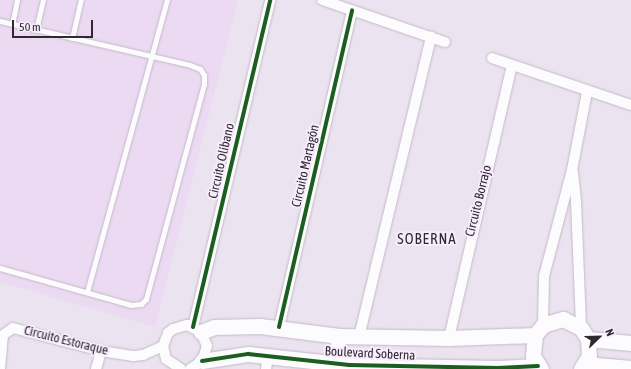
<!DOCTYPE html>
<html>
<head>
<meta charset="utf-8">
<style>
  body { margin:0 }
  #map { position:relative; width:631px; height:369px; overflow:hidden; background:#ece3f0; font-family:"Asap Condensed",sans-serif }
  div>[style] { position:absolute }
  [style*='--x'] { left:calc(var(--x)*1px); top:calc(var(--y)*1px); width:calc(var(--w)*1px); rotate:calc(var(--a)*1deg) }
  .built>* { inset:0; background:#ebdaf2 }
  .roads { filter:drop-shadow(0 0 1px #c2bbc5) drop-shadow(0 0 1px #c2bbc5) }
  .lane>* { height:5px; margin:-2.5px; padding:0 2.5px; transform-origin:2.5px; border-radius:2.5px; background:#fcfbfd }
  .street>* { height:10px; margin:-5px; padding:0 5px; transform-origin:5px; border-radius:5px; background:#fcfbfd }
  .secondary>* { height:15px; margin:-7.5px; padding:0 7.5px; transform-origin:7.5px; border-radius:7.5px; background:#fcfbfd }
  .cycleway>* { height:4px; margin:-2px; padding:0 2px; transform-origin:2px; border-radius:2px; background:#1b5e20 }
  span { translate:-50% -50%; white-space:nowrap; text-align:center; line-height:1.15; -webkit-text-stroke:4px #f8edfc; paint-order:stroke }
  .street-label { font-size:13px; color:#302932 }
  .quarter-label { font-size:15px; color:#302932; letter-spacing:1px }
  .north { position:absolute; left:579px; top:317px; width:40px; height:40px; -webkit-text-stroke:3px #f8edfc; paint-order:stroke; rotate:67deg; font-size:11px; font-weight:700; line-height:16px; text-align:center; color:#302932 }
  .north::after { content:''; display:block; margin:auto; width:14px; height:18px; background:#302932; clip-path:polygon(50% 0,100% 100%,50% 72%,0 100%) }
  .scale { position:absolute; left:12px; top:20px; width:81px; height:18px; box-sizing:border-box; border:2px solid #302932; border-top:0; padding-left:5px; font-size:12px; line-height:14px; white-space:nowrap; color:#302932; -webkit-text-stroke:3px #f8edfc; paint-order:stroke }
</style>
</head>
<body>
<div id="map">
  <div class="built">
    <i style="clip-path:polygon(0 0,238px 0,155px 327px,0 282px)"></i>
  </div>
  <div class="roads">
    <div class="lane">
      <i style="--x:0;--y:21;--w:195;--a:13"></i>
      <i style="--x:190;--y:65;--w:11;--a:22"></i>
      <i style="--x:200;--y:69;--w:7;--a:56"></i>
      <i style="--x:204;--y:75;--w:9;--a:90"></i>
      <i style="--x:204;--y:84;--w:223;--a:105.1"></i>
      <i style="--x:146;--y:299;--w:7;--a:135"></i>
      <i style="--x:141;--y:304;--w:10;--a:174"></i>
      <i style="--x:131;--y:305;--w:136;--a:-164.2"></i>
      <i style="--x:12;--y:24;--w:25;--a:-78"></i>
      <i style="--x:36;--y:30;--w:31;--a:-77"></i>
      <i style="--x:72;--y:38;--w:39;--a:-77"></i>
      <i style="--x:87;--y:292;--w:303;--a:-74.7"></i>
    </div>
    <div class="street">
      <i style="--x:322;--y:0;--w:130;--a:18.9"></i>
      <i style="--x:492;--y:58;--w:147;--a:18.7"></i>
      <i style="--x:573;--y:172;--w:29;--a:84"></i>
      <i style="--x:576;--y:201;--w:127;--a:87.7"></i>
      <i style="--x:543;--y:325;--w:49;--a:-88.8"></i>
      <i style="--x:544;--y:276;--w:110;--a:-75.2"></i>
      <i style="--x:572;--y:170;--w:79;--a:-79.1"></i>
      <i style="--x:193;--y:327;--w:336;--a:-76.7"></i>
      <i style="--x:279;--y:327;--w:325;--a:-77"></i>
      <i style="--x:359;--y:337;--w:309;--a:-76.5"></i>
      <i style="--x:449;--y:338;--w:279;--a:-77"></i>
      <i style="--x:0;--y:369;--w:34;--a:-85"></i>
      <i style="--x:3;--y:335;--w:12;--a:-35"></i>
      <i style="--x:13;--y:328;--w:91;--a:14.6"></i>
      <i style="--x:101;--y:351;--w:33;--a:9"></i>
      <i style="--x:134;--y:356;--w:9;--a:-6"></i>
      <i style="--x:143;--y:355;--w:22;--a:-24"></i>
      <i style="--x:96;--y:369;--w:19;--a:-74"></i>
      <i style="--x:181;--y:369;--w:18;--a:-146"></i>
      <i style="--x:166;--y:359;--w:13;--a:-103"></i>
      <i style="--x:163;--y:346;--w:14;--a:-69"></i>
      <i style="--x:168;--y:333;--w:6;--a:-39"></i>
      <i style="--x:173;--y:329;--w:15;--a:-16"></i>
      <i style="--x:187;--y:325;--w:16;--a:27"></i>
      <i style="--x:201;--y:332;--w:15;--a:67"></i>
      <i style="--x:207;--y:346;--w:16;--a:108"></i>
      <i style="--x:202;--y:361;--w:14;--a:146"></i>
      <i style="--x:266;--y:369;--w:12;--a:-81"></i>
    </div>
    <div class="secondary">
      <i style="--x:201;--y:332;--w:14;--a:-21"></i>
      <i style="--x:214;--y:327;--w:46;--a:-1.2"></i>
      <i style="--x:260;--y:326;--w:80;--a:7.2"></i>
      <i style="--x:339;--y:336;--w:110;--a:1"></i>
      <i style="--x:449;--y:338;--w:86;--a:-2"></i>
      <i style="--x:588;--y:339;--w:43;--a:5.3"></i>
      <i style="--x:202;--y:361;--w:47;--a:-8.7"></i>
      <i style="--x:248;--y:354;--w:102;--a:6.2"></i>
      <i style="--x:349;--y:365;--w:149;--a:1.2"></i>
      <i style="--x:498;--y:368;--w:40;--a:-2.9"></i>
      <i style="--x:335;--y:364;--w:28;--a:-82"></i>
      <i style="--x:585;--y:364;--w:46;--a:5"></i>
      <i style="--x:541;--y:369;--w:15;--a:-122"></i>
      <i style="--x:533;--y:356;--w:21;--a:-85"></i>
      <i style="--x:535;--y:335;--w:13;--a:-51"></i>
      <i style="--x:543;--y:325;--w:21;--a:-17"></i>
      <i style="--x:563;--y:319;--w:20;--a:27"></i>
      <i style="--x:581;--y:328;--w:13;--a:58"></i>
      <i style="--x:588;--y:339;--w:17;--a:87"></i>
      <i style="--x:589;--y:356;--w:15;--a:122"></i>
    </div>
  </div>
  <div class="cycleway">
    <i style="--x:193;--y:327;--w:336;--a:-76.7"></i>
    <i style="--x:279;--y:327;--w:325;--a:-77"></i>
    <i style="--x:202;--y:361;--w:47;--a:-8.7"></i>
    <i style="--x:248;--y:354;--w:102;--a:6.2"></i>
    <i style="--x:349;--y:365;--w:149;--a:1.2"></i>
    <i style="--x:498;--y:368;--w:40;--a:-2.9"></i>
  </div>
  <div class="street-label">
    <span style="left:222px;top:161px;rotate:-77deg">Circuito Olíbano</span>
    <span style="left:306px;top:166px;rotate:-77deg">Circuito Martagón</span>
    <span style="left:479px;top:201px;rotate:-76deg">Circuito Borrajo</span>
    <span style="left:66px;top:341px;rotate:14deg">Circuito Estoraque</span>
    <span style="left:370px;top:354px;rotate:3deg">Boulevard Soberna</span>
  </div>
  <div class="quarter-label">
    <span style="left:427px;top:239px">SOBERNA</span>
  </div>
  <div class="north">N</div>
  <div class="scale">50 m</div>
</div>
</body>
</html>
